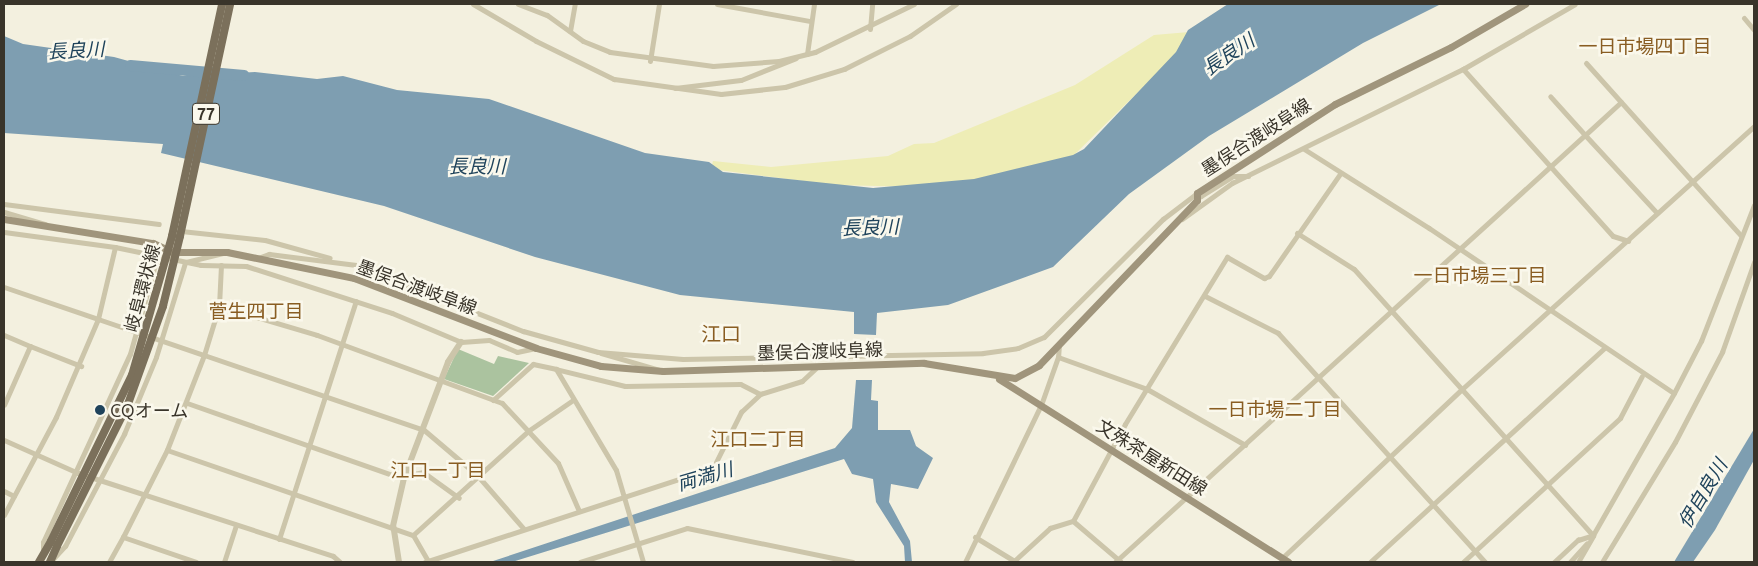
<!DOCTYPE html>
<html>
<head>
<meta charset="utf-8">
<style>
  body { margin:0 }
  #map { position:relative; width:1758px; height:566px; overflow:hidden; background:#f3f0df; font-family:Ubuntu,"Noto Sans JP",sans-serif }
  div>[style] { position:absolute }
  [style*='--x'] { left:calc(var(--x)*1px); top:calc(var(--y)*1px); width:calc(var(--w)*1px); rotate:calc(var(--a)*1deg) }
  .green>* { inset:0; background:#abc39f }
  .sand>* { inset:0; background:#eeedb6 }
  .water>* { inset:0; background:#7e9eb1 }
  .river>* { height:11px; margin:-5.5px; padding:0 5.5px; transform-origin:5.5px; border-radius:5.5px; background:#7e9eb1 }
  .minor>* { height:5px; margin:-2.5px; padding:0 2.5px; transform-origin:2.5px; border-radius:2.5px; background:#ccc5aa }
  .tertiary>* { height:6px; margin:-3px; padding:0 3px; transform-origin:3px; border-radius:3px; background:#ccc5aa }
  .secondary>* { height:7px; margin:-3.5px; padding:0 3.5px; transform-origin:3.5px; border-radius:3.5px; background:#a0957c }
  .primary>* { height:8px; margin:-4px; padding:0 4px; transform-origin:4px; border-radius:4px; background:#7b705b }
  .primary-bridge>* { height:8px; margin:-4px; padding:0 4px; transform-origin:4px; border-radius:4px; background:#7b705b }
  .dots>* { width:14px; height:14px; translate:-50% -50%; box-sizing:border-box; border:2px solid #faf8ec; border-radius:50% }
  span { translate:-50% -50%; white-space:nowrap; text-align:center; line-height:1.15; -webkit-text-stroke:5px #faf8ec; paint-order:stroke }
  .shield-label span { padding:1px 4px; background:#faf8ec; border:1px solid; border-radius:4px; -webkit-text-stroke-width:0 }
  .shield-label { font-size:16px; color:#39342a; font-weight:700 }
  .street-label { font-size:18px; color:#39342a }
  .poi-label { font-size:18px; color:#39342a }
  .left { translate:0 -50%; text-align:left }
  .neighbourhood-label { font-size:19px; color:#895d22 }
  .water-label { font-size:19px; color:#1f435b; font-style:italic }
  .quarter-label { font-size:20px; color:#895d22 }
  .frame { position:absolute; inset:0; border:5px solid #39342a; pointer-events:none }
</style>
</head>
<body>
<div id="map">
  <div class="green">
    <i style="clip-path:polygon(458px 349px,494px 364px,498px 356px,529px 363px,493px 396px,444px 379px)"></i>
  </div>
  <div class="sand">
    <i style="clip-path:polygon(1189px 32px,1187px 44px,1072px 157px,998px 177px,922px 187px,834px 185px,711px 169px,713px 161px,771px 167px,888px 156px,914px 144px,934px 143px,1075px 85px,1154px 35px)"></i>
  </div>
  <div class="water">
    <i style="clip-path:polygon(1228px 4px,1441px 4px,1363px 43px,1209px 136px,1129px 194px,1053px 267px,948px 305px,877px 313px,876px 335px,854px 334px,854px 312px,680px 295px,535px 257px,384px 206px,161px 153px,163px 144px,4px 133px,4px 36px,23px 44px,114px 57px,183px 76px,255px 72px,317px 79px,343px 76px,397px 90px,489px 99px,645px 153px,709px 162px,723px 172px,873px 188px,974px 179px,1073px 155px,1084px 149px,1176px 52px,1188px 30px)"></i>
    <i style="clip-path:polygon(856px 380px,872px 380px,871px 400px,878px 401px,878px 430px,910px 430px,916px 446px,933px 458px,918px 489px,891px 484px,889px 502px,910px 541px,912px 562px,905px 562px,904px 546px,876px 502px,873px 479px,852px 474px,844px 459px,512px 562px,490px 562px,835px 448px,852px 428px)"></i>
    <i style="clip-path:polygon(1754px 429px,1754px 460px,1715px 530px,1693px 562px,1674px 562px)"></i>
  </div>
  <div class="river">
    <i style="--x:130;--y:65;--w:114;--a:5"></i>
  </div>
  <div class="minor">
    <i style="--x:473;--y:4;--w:73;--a:30.4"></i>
    <i style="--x:536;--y:41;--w:87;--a:26"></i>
    <i style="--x:614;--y:79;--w:108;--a:8"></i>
    <i style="--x:721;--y:94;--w:64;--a:-6.2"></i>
    <i style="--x:785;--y:87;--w:62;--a:-17"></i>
    <i style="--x:844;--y:69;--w:74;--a:-26.6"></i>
    <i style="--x:910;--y:36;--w:56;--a:-34.8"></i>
    <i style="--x:518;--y:4;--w:31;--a:21"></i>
    <i style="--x:547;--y:15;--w:44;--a:35.8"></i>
    <i style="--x:583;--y:41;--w:29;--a:22"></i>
    <i style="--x:610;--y:52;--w:104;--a:7.7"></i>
    <i style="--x:713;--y:66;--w:66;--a:-4.3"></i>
    <i style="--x:779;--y:61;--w:37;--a:-14"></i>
    <i style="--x:815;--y:52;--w:110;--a:-25.9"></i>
    <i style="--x:717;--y:4;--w:95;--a:10.4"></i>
    <i style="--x:1744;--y:18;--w:16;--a:50"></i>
    <i style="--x:870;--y:29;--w:25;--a:-85"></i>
    <i style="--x:570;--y:31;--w:27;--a:-80"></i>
    <i style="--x:807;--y:54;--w:50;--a:-82"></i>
    <i style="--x:650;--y:61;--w:58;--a:-81"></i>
    <i style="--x:1586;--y:63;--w:232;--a:48.1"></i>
    <i style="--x:1463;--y:69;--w:224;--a:48.1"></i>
    <i style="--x:1613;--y:236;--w:16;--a:18"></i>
    <i style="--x:675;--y:88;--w:66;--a:-6.9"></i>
    <i style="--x:741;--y:80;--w:59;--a:-21.8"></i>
    <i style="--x:1621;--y:102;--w:49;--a:137.5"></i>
    <i style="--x:1585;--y:135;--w:105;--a:47.3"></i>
    <i style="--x:1304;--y:149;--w:148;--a:32.3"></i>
    <i style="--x:1429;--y:228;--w:295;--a:34"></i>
    <i style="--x:1674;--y:393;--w:59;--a:-62.6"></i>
    <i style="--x:1701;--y:341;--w:146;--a:-68.7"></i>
    <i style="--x:4;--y:204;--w:156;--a:7.4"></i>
    <i style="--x:4;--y:212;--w:43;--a:16.3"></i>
    <i style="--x:1182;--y:219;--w:62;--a:-35.8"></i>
    <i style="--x:1232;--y:183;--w:258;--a:-26.3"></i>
    <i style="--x:1463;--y:69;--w:129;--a:-30.1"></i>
    <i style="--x:181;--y:231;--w:84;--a:6.1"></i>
    <i style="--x:265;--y:240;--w:67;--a:15.5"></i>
    <i style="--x:4;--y:232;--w:112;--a:7.7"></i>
    <i style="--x:115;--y:247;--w:88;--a:11.8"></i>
    <i style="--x:201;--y:265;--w:45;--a:1.3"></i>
    <i style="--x:246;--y:266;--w:153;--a:17.8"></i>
    <i style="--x:392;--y:313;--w:75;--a:22.8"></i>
    <i style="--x:461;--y:342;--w:28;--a:-4"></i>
    <i style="--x:489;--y:340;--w:30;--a:23"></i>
    <i style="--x:517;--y:352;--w:19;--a:-12"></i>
    <i style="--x:1297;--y:233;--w:67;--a:32.3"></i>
    <i style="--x:1354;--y:269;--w:358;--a:48.1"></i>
    <i style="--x:1593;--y:535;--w:163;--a:-60.3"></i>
    <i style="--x:115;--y:247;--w:74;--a:103.3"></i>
    <i style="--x:98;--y:319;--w:112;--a:18.8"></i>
    <i style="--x:204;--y:355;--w:102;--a:111.3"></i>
    <i style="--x:167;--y:450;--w:260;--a:19.1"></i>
    <i style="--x:413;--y:535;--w:155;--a:-42.1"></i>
    <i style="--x:528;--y:431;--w:55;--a:-34.6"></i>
    <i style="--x:258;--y:258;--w:12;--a:-20"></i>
    <i style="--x:269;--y:254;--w:88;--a:7.2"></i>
    <i style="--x:356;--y:265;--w:180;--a:21.6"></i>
    <i style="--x:523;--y:331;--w:78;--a:15.6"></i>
    <i style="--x:598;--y:352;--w:85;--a:4.7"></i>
    <i style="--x:683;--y:359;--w:300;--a:-1.1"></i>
    <i style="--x:983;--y:353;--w:35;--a:-8"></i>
    <i style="--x:1018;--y:348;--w:28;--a:-23"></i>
    <i style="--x:1044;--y:337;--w:168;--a:-44.8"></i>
    <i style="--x:1163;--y:219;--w:43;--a:-37.4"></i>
    <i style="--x:1197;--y:193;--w:5;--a:37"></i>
    <i style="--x:1201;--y:196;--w:38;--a:-32"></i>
    <i style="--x:1233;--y:176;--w:15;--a:0"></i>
    <i style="--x:186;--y:262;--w:42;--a:-13.7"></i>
    <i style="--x:221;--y:265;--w:41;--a:92.8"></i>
    <i style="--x:219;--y:306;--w:51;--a:107"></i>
    <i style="--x:204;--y:355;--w:232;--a:18.8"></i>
    <i style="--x:424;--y:430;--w:70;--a:40.3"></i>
    <i style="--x:477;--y:475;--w:70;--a:49"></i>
    <i style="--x:4;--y:287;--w:99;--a:18.8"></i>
    <i style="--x:98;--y:319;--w:107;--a:113.2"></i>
    <i style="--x:56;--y:417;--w:111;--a:118"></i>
    <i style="--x:1205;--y:296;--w:82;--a:26.9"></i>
    <i style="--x:1278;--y:333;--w:309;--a:47.9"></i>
    <i style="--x:219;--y:306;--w:102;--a:16.5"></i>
    <i style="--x:317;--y:335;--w:197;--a:20.2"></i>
    <i style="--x:502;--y:403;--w:82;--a:47"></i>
    <i style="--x:558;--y:463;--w:52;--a:66.4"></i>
    <i style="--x:4;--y:335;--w:28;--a:23"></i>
    <i style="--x:30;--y:346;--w:64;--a:113.8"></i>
    <i style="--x:1059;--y:344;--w:13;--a:94"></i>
    <i style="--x:1058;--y:357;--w:95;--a:19.8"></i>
    <i style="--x:1147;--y:389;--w:113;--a:29.7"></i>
    <i style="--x:30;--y:346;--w:55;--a:21.4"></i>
    <i style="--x:601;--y:353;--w:65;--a:16.2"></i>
    <i style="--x:760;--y:394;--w:44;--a:-17.2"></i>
    <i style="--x:802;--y:381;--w:21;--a:-43"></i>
    <i style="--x:493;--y:400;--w:54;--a:-42"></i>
    <i style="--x:533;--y:364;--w:24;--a:12"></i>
    <i style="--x:556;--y:369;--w:117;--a:59.3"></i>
    <i style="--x:616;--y:470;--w:96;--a:73.6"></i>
    <i style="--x:187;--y:403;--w:224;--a:19.3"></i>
    <i style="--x:398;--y:477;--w:25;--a:-11"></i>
    <i style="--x:423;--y:472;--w:44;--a:35.8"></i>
    <i style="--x:4;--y:440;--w:81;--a:24"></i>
    <i style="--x:78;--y:473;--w:268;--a:18"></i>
    <i style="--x:333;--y:556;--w:9;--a:41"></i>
    <i style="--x:4;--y:491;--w:11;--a:27"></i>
    <i style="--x:1073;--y:521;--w:110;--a:-61.8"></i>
    <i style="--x:1125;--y:424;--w:196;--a:-58.6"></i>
    <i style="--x:1227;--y:257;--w:43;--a:29.6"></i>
    <i style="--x:1264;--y:278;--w:5;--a:-22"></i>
    <i style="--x:1269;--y:276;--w:124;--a:-55.2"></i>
    <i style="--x:1073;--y:521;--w:63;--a:40.5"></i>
    <i style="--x:413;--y:535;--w:30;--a:60"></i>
    <i style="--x:123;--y:537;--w:97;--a:-63.2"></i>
    <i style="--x:975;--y:537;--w:48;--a:31.4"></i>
    <i style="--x:279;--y:539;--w:250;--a:-72.1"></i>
    <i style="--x:43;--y:555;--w:13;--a:-90"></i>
    <i style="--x:43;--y:542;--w:207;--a:-65.2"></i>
    <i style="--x:130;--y:354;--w:101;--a:-74.4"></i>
    <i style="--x:1282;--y:558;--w:247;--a:-43.2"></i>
    <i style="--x:1462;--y:389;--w:393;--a:-42"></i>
    <i style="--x:51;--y:561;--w:21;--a:-47"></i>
    <i style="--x:65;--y:546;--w:127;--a:-62.2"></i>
    <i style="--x:124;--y:434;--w:83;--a:-67.4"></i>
    <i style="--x:156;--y:357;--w:98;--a:-72.9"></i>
    <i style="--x:1014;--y:561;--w:49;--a:-42.5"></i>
    <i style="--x:1050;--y:528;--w:24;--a:-17"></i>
    <i style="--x:109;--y:562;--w:29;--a:-61"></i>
    <i style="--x:123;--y:537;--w:77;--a:18.9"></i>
    <i style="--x:224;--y:562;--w:39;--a:-72"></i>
    <i style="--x:425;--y:562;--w:303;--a:-18.1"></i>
    <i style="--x:713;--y:468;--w:63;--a:-63.4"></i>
    <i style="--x:741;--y:412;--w:26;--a:-43"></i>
    <i style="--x:760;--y:394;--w:22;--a:-153"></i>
    <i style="--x:740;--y:384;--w:115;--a:179"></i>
    <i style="--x:625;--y:386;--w:71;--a:-166.2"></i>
    <i style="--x:580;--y:562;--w:112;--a:-17.6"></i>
    <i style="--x:687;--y:528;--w:169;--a:11.6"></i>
    <i style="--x:965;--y:562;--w:174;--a:-64.2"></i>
    <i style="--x:1041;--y:405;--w:51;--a:-70.5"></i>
    <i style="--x:1115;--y:562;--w:635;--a:-42.26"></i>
    <i style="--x:1585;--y:135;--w:52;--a:-131.9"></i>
    <i style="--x:1370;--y:562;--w:317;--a:-42.4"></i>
    <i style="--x:1463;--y:562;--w:213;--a:-42.5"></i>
    <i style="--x:1620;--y:418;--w:47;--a:-62.4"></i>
    <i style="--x:1554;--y:562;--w:33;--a:-43"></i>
    <i style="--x:1578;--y:540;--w:16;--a:-18"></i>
    <i style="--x:1570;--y:562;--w:25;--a:-48"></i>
    <i style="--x:1578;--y:562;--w:30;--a:-60"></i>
    <i style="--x:1602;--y:562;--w:140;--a:-58.7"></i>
    <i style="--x:1675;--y:442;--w:102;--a:-62.4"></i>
    <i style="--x:1722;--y:352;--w:96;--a:-70.4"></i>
  </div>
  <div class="tertiary">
    <i style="--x:399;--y:562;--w:36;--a:-99"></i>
    <i style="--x:393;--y:526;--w:49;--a:-77.1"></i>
    <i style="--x:404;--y:478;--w:124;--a:-69.2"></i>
    <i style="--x:448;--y:362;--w:24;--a:-57"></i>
  </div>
  <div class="secondary">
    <i style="--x:4;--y:219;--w:151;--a:9.2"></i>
    <i style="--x:153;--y:243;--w:21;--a:25"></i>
    <i style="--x:172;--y:252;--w:55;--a:0"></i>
    <i style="--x:227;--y:252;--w:130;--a:11.6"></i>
    <i style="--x:354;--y:278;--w:195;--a:21"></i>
    <i style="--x:536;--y:348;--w:67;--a:15.5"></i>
    <i style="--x:601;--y:366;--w:62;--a:4.6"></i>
    <i style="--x:663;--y:371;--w:261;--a:-1.8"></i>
    <i style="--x:924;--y:363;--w:92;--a:9.4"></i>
    <i style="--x:1015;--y:378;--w:27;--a:-28"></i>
    <i style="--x:1039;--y:365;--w:228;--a:-46.2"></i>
    <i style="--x:1197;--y:200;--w:7;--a:-90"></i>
    <i style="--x:1197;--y:193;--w:164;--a:-32.8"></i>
    <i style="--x:1335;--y:104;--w:129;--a:-26.2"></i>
    <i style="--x:1451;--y:47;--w:86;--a:-30.2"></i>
    <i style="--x:999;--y:379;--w:342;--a:32.3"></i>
  </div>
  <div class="primary">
    <i style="--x:172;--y:236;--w:237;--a:-77.8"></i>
    <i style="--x:180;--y:236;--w:237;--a:-77.8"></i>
    <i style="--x:39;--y:562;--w:24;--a:-60"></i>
    <i style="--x:50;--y:562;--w:17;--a:-66"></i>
  </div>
  <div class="primary-bridge">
    <i style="--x:51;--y:541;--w:185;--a:-64"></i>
    <i style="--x:132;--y:375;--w:145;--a:-73.9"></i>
    <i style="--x:57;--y:546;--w:159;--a:-63.4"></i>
    <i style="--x:128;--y:404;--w:104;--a:-70.3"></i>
    <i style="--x:163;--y:306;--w:72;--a:-76.3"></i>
  </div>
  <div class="dots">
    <i style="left:100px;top:410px;background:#1f435b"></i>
  </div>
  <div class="shield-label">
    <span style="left:206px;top:114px">77</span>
  </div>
  <div class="street-label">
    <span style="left:1256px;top:137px;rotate:-33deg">墨俣合渡岐阜線</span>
    <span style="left:417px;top:287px;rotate:20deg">墨俣合渡岐阜線</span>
    <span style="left:142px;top:288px;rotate:-75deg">岐阜環状線</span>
    <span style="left:820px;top:351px;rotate:-2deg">墨俣合渡岐阜線</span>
    <span style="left:1152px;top:457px;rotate:32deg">文殊茶屋新田線</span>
  </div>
  <div class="poi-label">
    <span class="left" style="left:110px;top:410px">CQオーム</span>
  </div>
  <div class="neighbourhood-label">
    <span style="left:1645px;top:47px">一日市場四丁目</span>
    <span style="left:1480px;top:276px">一日市場三丁目</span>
    <span style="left:256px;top:312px">菅生四丁目</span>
    <span style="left:1275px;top:410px">一日市場二丁目</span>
    <span style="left:758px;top:440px">江口二丁目</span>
    <span style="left:438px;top:471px">江口一丁目</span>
  </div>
  <div class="water-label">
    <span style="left:76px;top:51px;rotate:-3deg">長良川</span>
    <span style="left:1229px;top:55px;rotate:-34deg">長良川</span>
    <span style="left:477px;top:167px">長良川</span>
    <span style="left:870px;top:228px;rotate:-2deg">長良川</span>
    <span style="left:705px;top:477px;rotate:-16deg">両満川</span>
    <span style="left:1703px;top:494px;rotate:-59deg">伊自良川</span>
  </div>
  <div class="quarter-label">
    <span style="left:721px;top:333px">江口</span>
  </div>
  <div class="frame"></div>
</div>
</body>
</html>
